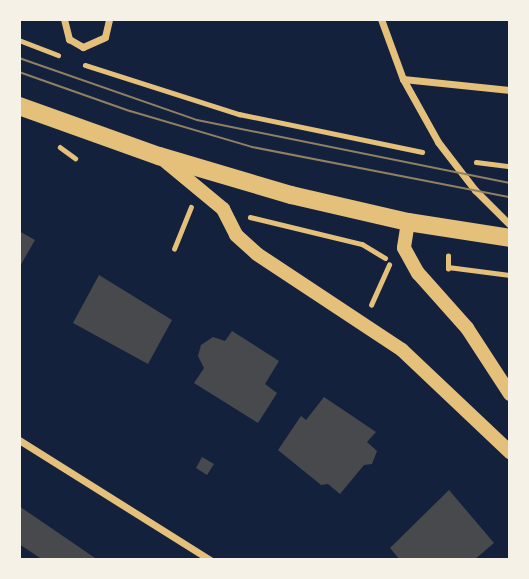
<!DOCTYPE html>
<html>
<head>
<meta charset="utf-8">
<style>
  body { margin:0 }
  #map { position:relative; width:529px; height:579px; overflow:hidden; background:#14213d; font-family:"Open Sans",sans-serif }
  div>[style] { position:absolute }
  [style*='--x'] { left:calc(var(--x)*1px); top:calc(var(--y)*1px); width:calc(var(--w)*1px); rotate:calc(var(--a)*1deg) }
  .building>* { inset:0; background:#48494c }
  .path>* { height:4.5px; margin:-2.25px; padding:0 2.25px; transform-origin:2.25px; border-radius:2.25px; background:#e5c07b }
  .minor>* { height:7px; margin:-3.5px; padding:0 3.5px; transform-origin:3.5px; border-radius:3.5px; background:#e5c07b }
  .secondary>* { height:14px; margin:-7px; padding:0 7px; transform-origin:7px; border-radius:7px; background:#e5c07b }
  .primary>* { height:18px; margin:-9px; padding:0 9px; transform-origin:9px; border-radius:9px; background:#e5c07b }
  .tram>* { height:2px; margin:-1px; padding:0 1px; transform-origin:1px; border-radius:1px; background:#918062 }
  span { translate:-50% -50%; white-space:nowrap; text-align:center; line-height:1.15; -webkit-text-stroke:7px #f6f1e7; paint-order:stroke }
  .frame { position:absolute; inset:0; border:21px solid #f6f1e7; pointer-events:none }
</style>
</head>
<body>
<div id="map">
  <div class="building">
    <i style="clip-path:polygon(19px 231px,35px 240px,19px 268px)"></i>
    <i style="clip-path:polygon(99px 275px,172px 320px,148px 364px,73px 323px)"></i>
    <i style="clip-path:polygon(232px 331px,279px 361px,265px 384px,277px 393px,258px 423px,194px 383px,204px 368px,198px 356px,201px 345px,213px 337px,225px 341px)"></i>
    <i style="clip-path:polygon(324px 397px,376px 432px,367px 442px,377px 451px,372px 464px,364px 465px,340px 494px,328px 484px,321px 485px,278px 450px,301px 416px,306px 420px)"></i>
    <i style="clip-path:polygon(202px 457px,214px 464px,207px 475px,196px 468px)"></i>
    <i style="clip-path:polygon(449px 490px,494px 543px,474px 560px,400px 560px,390px 548px)"></i>
    <i style="clip-path:polygon(19px 506px,98px 560px,43px 560px,19px 544px)"></i>
  </div>
  <div class="path">
    <i style="--x:19;--y:40;--w:42;--a:21"></i>
    <i style="--x:85;--y:65;--w:162;--a:17.7"></i>
    <i style="--x:239;--y:114;--w:187;--a:11.7"></i>
    <i style="--x:60;--y:147;--w:19;--a:36"></i>
    <i style="--x:476;--y:162;--w:34;--a:7"></i>
    <i style="--x:250;--y:217;--w:115;--a:13.6"></i>
    <i style="--x:362;--y:244;--w:27;--a:31"></i>
    <i style="--x:174;--y:249;--w:45;--a:-68"></i>
    <i style="--x:448;--y:267;--w:63;--a:7.4"></i>
    <i style="--x:448;--y:269;--w:13;--a:-90"></i>
    <i style="--x:371;--y:305;--w:44;--a:-65.8"></i>
  </div>
  <div class="minor">
    <i style="--x:64;--y:19;--w:21;--a:76"></i>
    <i style="--x:69;--y:39;--w:16;--a:30"></i>
    <i style="--x:83;--y:47;--w:24;--a:-24"></i>
    <i style="--x:105;--y:37;--w:18;--a:-77"></i>
    <i style="--x:381;--y:19;--w:64;--a:69.9"></i>
    <i style="--x:403;--y:79;--w:72;--a:60.9"></i>
    <i style="--x:438;--y:142;--w:61;--a:52.4"></i>
    <i style="--x:475;--y:190;--w:49;--a:45"></i>
    <i style="--x:403;--y:79;--w:108;--a:5.9"></i>
    <i style="--x:19;--y:440;--w:226;--a:32.1"></i>
  </div>
  <div class="secondary">
    <i style="--x:164;--y:160;--w:77;--a:39.7"></i>
    <i style="--x:223;--y:209;--w:29;--a:63"></i>
    <i style="--x:236;--y:235;--w:28;--a:42"></i>
    <i style="--x:257;--y:254;--w:174;--a:33.5"></i>
    <i style="--x:402;--y:350;--w:149;--a:43.4"></i>
    <i style="--x:408;--y:222;--w:26;--a:99"></i>
    <i style="--x:404;--y:248;--w:29;--a:61"></i>
    <i style="--x:418;--y:273;--w:74;--a:48.3"></i>
    <i style="--x:467;--y:328;--w:79;--a:56.9"></i>
  </div>
  <div class="primary">
    <i style="--x:19;--y:106;--w:149;--a:19.7"></i>
    <i style="--x:159;--y:156;--w:138;--a:16.5"></i>
    <i style="--x:291;--y:195;--w:120;--a:13"></i>
    <i style="--x:408;--y:222;--w:103;--a:8.9"></i>
  </div>
  <div class="tram">
    <i style="--x:19;--y:58;--w:188;--a:19.2"></i>
    <i style="--x:197;--y:120;--w:319;--a:11.4"></i>
    <i style="--x:19;--y:72;--w:118;--a:19.4"></i>
    <i style="--x:130;--y:111;--w:127;--a:16.4"></i>
    <i style="--x:252;--y:147;--w:263;--a:11"></i>
  </div>
  <div class="frame"></div>
</div>
</body>
</html>
